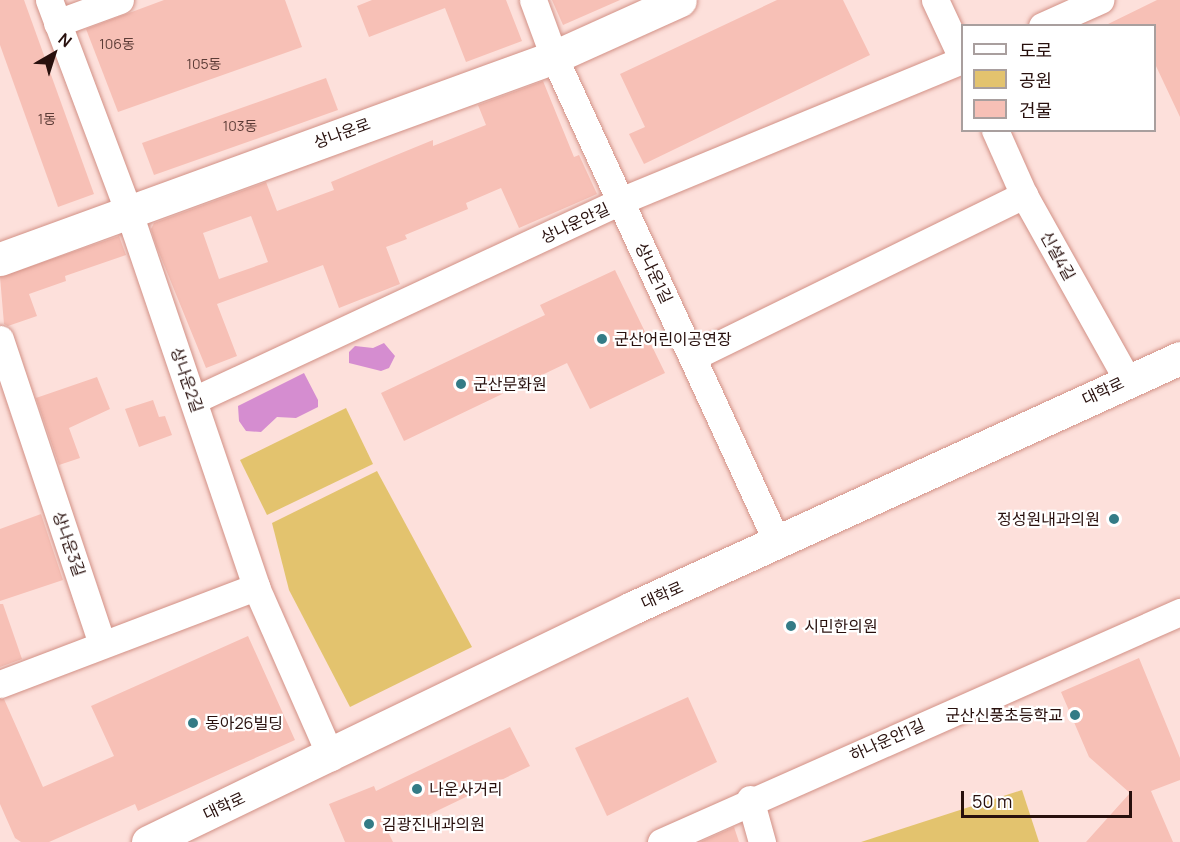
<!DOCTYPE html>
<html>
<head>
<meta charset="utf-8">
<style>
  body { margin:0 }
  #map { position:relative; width:1180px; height:842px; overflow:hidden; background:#fde0db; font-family:Manrope,"Noto Sans KR",sans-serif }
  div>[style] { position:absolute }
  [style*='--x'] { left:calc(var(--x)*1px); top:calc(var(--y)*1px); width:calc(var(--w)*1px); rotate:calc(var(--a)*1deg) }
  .green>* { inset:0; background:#e3c36e }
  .water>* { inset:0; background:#d58dd0 }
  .building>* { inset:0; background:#f7c0b6 }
  .roads { filter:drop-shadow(0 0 2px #d29186) drop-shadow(0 0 2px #d29186) }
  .minor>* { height:27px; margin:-13.5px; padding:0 13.5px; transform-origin:13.5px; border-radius:13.5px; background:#fff }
  .tertiary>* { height:33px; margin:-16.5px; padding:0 16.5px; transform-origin:16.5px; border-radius:16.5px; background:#fff }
  .dots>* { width:16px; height:16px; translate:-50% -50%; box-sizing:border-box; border:3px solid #fff; border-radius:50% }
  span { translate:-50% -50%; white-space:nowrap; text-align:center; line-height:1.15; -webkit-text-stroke:4.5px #fff; paint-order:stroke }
  .number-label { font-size:14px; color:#5c3c37 }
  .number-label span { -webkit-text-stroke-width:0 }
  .street-label { font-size:16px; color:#28100d }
  .poi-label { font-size:16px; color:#28100d }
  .left { translate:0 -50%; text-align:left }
  .right { translate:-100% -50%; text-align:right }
  .legend { position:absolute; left:961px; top:24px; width:195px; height:108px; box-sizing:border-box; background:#fff; border:2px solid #a99f9e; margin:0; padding:8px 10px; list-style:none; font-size:18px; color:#28100d }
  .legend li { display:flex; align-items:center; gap:12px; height:30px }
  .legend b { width:30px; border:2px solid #a99f9e }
  .north { position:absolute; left:24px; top:24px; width:60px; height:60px; -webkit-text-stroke:4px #fff; paint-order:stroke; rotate:39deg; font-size:16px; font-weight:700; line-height:24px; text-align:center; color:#28100d }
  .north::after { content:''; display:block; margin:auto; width:21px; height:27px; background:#28100d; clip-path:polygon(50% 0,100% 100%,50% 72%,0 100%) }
  .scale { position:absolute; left:961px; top:791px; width:171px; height:27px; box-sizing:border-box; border:3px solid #28100d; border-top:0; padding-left:8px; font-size:18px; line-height:21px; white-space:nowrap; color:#28100d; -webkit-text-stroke:4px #fff; paint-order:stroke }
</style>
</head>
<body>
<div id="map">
  <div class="green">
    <i style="clip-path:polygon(346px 408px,373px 464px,267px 515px,240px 460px)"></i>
    <i style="clip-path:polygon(377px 471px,472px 647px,350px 707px,289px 590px,272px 523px)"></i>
    <i style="clip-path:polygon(1022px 790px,1039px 842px,861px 842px)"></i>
  </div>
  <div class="water">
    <i style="clip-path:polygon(384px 343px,395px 356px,389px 368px,381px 371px,349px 363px,349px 352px,355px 346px,373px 348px)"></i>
    <i style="clip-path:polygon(304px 373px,318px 400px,318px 407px,296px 418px,277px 417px,261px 432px,246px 431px,239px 421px,238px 406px)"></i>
  </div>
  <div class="building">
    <i style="clip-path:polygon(0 0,24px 0,94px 194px,58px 207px,0 45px)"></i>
    <i style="clip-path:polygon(164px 0,285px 0,302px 47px,118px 112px,86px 29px)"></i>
    <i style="clip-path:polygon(372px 0,506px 0,522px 41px,466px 62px,445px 8px,369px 37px,357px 6px)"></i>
    <i style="clip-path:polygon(552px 0,620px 0,563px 25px)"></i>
    <i style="clip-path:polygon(777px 0,843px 0,870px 55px,644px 164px,629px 134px,645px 127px,620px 74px)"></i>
    <i style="clip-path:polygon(1157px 0,1180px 0,1180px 117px,1155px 64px,1155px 26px,1104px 26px)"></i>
    <i style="clip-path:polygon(326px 78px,338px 110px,154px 175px,142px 143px)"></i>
    <i style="clip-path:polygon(evenodd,543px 81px,574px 157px,579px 155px,597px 194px,519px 228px,501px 188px,466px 203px,468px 209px,405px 235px,407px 239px,386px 247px,400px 284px,339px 308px,323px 265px,217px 304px,237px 356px,206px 368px,156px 245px,151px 229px,154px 223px,266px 182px,277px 211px,334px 190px,331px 182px,389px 158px,433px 140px,433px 146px,486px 125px,478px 105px,543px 81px,251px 216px,268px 262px,219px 279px,203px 233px,251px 216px)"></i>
    <i style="clip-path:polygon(119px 236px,126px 255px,65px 276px,66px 281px,29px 294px,37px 316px,8px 326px,4px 324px,0 277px)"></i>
    <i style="clip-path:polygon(615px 270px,665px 373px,590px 409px,567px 363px,404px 441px,381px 393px,545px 315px,540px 305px)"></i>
    <i style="clip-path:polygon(97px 377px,110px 409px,69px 428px,80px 458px,59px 465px,36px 398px)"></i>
    <i style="clip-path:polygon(153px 400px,159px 417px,165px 416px,172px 435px,139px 447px,125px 409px)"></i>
    <i style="clip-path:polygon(41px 514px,63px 580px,0 601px,0 529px)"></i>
    <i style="clip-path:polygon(0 604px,3px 604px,22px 659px,0 667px)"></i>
    <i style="clip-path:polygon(248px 636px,295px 740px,138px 811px,135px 804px,49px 842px,21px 842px,15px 838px,0 804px,0 699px,4px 699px,43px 787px,114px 756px,91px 706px)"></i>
    <i style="clip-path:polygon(1139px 658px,1180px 758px,1180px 780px,1151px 791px,1173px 842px,1086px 842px,1130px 793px,1089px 757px,1061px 692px)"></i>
    <i style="clip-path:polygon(688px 697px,717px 762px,607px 816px,575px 748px)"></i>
    <i style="clip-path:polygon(510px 727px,530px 766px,389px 834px,393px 842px,345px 842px,329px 804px,374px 786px,376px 791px)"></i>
    <i style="clip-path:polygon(734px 827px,739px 842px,700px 842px)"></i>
  </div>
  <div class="roads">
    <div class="minor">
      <i style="--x:49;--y:0;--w:224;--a:69.4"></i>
      <i style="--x:128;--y:210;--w:398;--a:71.2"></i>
      <i style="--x:256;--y:587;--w:186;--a:66.2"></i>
      <i style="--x:533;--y:0;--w:61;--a:69.8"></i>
      <i style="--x:554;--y:57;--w:536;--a:65.3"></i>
      <i style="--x:935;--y:0;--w:64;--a:65"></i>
      <i style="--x:57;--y:23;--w:67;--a:-20.1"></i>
      <i style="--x:1042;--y:26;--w:64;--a:-24.1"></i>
      <i style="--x:995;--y:130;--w:71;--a:66"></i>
      <i style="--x:1024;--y:195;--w:211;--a:60.8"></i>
      <i style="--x:0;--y:339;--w:322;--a:71.5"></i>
      <i style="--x:693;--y:357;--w:369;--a:-26.1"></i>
      <i style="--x:194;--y:400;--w:470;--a:-25"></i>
      <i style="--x:620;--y:201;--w:370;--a:-22.4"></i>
      <i style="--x:0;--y:684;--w:274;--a:-20.8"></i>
      <i style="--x:750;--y:799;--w:45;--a:74.4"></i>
      <i style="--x:661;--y:842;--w:568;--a:-23.9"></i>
    </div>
    <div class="tertiary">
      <i style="--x:0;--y:259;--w:590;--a:-20.03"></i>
      <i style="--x:554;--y:57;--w:138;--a:-24.3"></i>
      <i style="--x:148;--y:842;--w:538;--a:-25.8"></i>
      <i style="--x:632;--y:608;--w:602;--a:-24.52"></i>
    </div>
  </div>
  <div class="dots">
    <i style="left:602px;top:339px;background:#347b86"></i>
    <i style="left:461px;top:384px;background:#347b86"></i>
    <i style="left:1114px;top:519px;background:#347b86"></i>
    <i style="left:791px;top:626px;background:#347b86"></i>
    <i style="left:1075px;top:715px;background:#347b86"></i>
    <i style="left:193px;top:723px;background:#347b86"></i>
    <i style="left:417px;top:789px;background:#347b86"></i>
    <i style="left:369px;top:824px;background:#347b86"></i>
  </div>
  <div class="number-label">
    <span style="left:117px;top:44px">106동</span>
    <span style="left:204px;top:64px">105동</span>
    <span style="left:47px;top:119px">1동</span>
    <span style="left:240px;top:126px">103동</span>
  </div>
  <div class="street-label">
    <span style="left:342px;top:133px;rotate:-20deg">상나운로</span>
    <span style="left:575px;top:223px;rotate:-25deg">상나운안길</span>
    <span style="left:1058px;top:256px;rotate:61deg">신설4길</span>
    <span style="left:654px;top:273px;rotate:65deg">상나운1길</span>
    <span style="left:187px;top:380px;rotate:71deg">상나운2길</span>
    <span style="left:1103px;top:391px;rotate:-25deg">대학로</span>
    <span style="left:69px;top:544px;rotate:71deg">상나운3길</span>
    <span style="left:662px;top:595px;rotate:-24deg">대학로</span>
    <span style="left:887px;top:740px;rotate:-24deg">하나운안1길</span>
    <span style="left:224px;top:806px;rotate:-25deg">대학로</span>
  </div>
  <div class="poi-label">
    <span class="left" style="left:614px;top:339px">군산어린이공연장</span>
    <span class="left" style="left:473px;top:384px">군산문화원</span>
    <span class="right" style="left:1100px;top:519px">정성원내과의원</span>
    <span class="left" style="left:804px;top:626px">시민한의원</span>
    <span class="right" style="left:1063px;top:715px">군산신풍초등학교</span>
    <span class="left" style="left:205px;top:723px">동아26빌딩</span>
    <span class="left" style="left:429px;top:789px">나운사거리</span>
    <span class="left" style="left:382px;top:824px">김광진내과의원</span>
  </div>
  <ul class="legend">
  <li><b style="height:8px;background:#fff"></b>도로</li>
  <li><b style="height:16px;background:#e3c36e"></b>공원</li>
  <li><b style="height:16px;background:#f7c0b6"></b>건물</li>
  </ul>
  <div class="north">N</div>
  <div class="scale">50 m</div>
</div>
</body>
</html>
